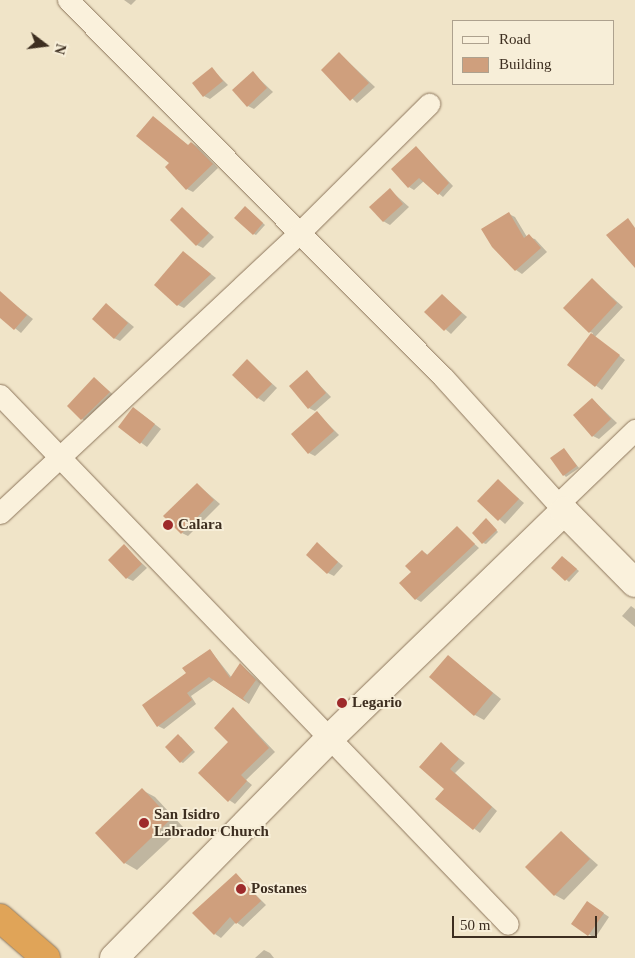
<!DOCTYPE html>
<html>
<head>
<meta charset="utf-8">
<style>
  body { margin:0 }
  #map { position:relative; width:635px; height:958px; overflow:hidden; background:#f0e4c8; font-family:Georgia,serif }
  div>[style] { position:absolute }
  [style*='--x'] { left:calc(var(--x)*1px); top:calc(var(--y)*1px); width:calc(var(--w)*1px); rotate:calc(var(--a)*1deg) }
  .shadow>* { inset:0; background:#0003 }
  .building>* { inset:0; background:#cf9f7d }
  .roads { filter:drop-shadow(0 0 1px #8d765c) drop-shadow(0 0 1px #8d765c) }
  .street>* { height:21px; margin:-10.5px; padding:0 10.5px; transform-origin:10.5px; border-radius:10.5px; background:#faf1dc }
  .secondary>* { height:28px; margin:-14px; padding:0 14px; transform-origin:14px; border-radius:14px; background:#faf1dc }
  .highway>* { height:28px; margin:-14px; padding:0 14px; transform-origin:14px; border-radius:14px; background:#e0a458 }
  .dots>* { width:14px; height:14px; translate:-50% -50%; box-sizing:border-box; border:2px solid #f7eed8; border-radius:50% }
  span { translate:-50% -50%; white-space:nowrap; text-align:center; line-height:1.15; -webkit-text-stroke:4px #f7eed8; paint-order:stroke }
  .poi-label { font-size:15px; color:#3d2e20; font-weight:700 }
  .left { translate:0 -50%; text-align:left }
  .legend { position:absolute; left:452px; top:20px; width:162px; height:65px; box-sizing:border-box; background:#f7eed8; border:1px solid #ada18e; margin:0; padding:6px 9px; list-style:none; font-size:15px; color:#3d2e20 }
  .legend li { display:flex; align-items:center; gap:10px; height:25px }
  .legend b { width:25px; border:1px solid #ada18e }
  .north { position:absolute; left:20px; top:20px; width:50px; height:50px; -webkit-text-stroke:4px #f7eed8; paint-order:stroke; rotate:105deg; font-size:14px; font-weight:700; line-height:20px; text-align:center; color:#3d2e20 }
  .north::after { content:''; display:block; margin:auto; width:18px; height:22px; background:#3d2e20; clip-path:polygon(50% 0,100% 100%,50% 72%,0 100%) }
  .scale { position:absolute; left:452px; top:916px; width:145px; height:22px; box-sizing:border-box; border:2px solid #3d2e20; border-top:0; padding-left:6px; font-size:15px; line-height:18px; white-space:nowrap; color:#3d2e20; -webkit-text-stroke:4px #f7eed8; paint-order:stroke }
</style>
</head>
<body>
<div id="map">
  <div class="shadow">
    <i style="clip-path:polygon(124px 0,136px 0,131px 5px)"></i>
    <i style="clip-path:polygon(339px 53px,375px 87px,357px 103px,322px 70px)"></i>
    <i style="clip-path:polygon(212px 69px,228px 85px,210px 99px,204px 96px)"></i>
    <i style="clip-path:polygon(253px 73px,273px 92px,254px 109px,248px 106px)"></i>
    <i style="clip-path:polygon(153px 117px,189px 146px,192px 143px,198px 147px,218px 168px,193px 192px,187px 189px,171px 163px)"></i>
    <i style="clip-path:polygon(417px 148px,453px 186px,443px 197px,424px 181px,414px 190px,409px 187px)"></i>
    <i style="clip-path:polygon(390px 190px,409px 207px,390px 225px,383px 221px)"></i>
    <i style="clip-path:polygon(183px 209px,214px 237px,203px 248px,197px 245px)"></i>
    <i style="clip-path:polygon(248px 209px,265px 225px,256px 235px,254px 234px)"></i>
    <i style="clip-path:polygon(509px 214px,515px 217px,527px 237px,535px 239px,547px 252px,522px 274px,516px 270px)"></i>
    <i style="clip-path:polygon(184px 253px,216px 278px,184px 308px,178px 305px)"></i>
    <i style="clip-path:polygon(592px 279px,623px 307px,595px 337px,625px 360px,602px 390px,568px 365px,593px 333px,590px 332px)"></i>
    <i style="clip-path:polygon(1px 294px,33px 319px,21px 333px,0 316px)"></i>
    <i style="clip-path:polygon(442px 295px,467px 317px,451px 334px,426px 312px)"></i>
    <i style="clip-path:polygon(106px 304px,134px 327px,120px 341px,114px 338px)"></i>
    <i style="clip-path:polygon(247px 361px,277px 388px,264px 402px,258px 398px)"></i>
    <i style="clip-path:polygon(307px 372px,331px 397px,315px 411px,309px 408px)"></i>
    <i style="clip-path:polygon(95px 379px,116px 397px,88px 423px,82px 419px)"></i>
    <i style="clip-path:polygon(592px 399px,617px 423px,599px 439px,593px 436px)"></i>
    <i style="clip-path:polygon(139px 412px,161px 429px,147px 447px,120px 427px)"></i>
    <i style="clip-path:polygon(317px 413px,339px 435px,315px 456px,309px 453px)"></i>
    <i style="clip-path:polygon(564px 449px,579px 468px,566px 477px,564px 475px)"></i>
    <i style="clip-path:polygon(498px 481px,524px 503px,505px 524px,479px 501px)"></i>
    <i style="clip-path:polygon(197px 484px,220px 504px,188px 536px,182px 533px)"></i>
    <i style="clip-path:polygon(489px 522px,498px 532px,486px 544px,483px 543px)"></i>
    <i style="clip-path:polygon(457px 528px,479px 548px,421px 602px,416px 599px,413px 572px,422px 551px,428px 555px)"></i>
    <i style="clip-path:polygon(317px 544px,343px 566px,334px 576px,328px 573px)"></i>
    <i style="clip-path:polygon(124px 546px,147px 568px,133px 581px,127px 578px)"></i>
    <i style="clip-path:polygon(565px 559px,579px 571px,569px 582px,553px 568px)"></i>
    <i style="clip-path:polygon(631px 606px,635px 609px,635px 627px,622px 616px)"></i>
    <i style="clip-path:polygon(210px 650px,232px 678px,241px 665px,261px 683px,249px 704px,214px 680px,191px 696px,196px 704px,164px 729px,158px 726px,188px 674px)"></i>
    <i style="clip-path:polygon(448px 656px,501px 699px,484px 720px,475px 715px)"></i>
    <i style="clip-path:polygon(234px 709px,275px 752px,246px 780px,252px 785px,235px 804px,229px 800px)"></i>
    <i style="clip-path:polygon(181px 737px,195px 752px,183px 763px,181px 762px)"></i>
    <i style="clip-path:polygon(441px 744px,465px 763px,455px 773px,497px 811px,480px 833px,436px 799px,446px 789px)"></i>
    <i style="clip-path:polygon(142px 790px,155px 797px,183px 827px,137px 870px,125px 863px)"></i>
    <i style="clip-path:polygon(561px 832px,598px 865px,564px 900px,555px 895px)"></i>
    <i style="clip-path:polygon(236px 875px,266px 905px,243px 927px,236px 922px,221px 938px,215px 934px)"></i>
    <i style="clip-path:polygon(593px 906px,609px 917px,595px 938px,572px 924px)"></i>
    <i style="clip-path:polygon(264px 950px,270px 953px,274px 958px,255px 958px)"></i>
  </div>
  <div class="building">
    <i style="clip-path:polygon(339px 52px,369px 83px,350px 101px,321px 70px)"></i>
    <i style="clip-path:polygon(212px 67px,223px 81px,203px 97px,192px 83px)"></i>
    <i style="clip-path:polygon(253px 71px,267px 88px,247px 107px,232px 90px)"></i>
    <i style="clip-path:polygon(153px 116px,188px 145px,191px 142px,213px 164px,186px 190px,165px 167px,169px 163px,136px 136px)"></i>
    <i style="clip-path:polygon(416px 146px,449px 183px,438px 195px,419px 178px,408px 188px,391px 169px)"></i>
    <i style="clip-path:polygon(390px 188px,403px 204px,383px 222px,369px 207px)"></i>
    <i style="clip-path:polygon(245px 206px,263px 223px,253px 235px,234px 218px)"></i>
    <i style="clip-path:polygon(182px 207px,209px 233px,196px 246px,170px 220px)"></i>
    <i style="clip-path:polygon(509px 212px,524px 238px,529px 234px,541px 248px,515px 271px,492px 247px,481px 229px)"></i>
    <i style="clip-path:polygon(628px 218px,635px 228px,635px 268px,606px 235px)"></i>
    <i style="clip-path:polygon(183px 251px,211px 274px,177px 306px,154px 285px)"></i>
    <i style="clip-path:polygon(592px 278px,617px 303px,589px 333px,563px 308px)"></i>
    <i style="clip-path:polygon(0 291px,27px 315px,14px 330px,0 318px)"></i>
    <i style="clip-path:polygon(442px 294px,462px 313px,444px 331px,424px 312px)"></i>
    <i style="clip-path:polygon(106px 303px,128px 323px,114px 339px,92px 319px)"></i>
    <i style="clip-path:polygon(591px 333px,620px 355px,595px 387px,567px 365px)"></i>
    <i style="clip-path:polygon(247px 359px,272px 384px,257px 399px,232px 375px)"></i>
    <i style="clip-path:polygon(307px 370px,326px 393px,308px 409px,289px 386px)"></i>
    <i style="clip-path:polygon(94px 377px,110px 392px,81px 420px,67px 406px)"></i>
    <i style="clip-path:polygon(592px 398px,611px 419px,592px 437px,573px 415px)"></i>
    <i style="clip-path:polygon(133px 407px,155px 424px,140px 444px,118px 427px)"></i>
    <i style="clip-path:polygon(317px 411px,334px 431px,308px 454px,291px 434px)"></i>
    <i style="clip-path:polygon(564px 448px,577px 466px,563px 476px,550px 458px)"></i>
    <i style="clip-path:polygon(498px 479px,519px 499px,498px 521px,477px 501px)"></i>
    <i style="clip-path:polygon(197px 483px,214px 500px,181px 534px,163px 516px)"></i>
    <i style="clip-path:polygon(486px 518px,497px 530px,482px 544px,472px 533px)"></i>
    <i style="clip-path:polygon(457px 526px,475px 544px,415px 600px,399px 583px,411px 572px,405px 566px,422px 550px,427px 555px)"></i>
    <i style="clip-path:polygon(317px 542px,338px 562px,327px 574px,306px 555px)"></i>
    <i style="clip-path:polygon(124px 544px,142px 564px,126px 579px,108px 560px)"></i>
    <i style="clip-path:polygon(562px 556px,577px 569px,565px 581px,551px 568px)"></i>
    <i style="clip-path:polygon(210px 649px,230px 678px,240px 663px,256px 680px,243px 698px,246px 702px,209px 677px,187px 693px,192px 700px,157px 727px,142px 705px,186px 673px,182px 668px)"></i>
    <i style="clip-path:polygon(448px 655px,493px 693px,474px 716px,429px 677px)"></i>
    <i style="clip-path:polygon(233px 707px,269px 748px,241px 775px,247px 781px,228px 802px,198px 773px,228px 742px,214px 728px)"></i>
    <i style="clip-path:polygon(178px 734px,193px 750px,180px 763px,165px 747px)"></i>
    <i style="clip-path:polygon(441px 742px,459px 759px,450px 769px,492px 807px,473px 830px,435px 799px,444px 789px,419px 767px)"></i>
    <i style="clip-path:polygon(142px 788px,171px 819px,124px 864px,95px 833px)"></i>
    <i style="clip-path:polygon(561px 831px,590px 859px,554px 896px,525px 867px)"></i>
    <i style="clip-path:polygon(236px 873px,261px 901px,236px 924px,230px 917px,214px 935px,192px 913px)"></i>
    <i style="clip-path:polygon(587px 901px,604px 913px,588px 936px,571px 924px)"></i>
  </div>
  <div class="roads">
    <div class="street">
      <i style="--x:68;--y:0;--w:532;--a:45.15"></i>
      <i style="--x:443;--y:377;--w:181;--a:47.9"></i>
      <i style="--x:0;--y:395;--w:733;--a:46.16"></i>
      <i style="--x:558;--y:504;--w:107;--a:-43.9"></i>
      <i style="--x:0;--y:513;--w:408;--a:-43.1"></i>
      <i style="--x:298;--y:234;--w:185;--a:-44.8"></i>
    </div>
    <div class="secondary">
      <i style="--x:114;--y:958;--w:308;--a:-45.5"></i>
      <i style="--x:330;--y:738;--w:326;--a:-44.1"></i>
      <i style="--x:564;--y:511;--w:101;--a:45.4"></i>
    </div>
    <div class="highway">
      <i style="--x:0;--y:918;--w:61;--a:41"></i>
    </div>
  </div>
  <div class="dots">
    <i style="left:168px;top:525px;background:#9e2a2b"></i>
    <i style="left:342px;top:703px;background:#9e2a2b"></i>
    <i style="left:144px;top:823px;background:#9e2a2b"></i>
    <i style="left:241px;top:889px;background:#9e2a2b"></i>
  </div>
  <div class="poi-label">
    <span class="left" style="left:178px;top:525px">Calara</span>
    <span class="left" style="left:352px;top:703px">Legario</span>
    <span class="left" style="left:154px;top:823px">San Isidro<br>Labrador Church</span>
    <span class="left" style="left:251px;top:889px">Postanes</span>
  </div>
  <ul class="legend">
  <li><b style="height:6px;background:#faf1dc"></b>Road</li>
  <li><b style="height:14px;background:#cf9f7d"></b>Building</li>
  </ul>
  <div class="north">N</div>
  <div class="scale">50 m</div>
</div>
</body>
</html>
